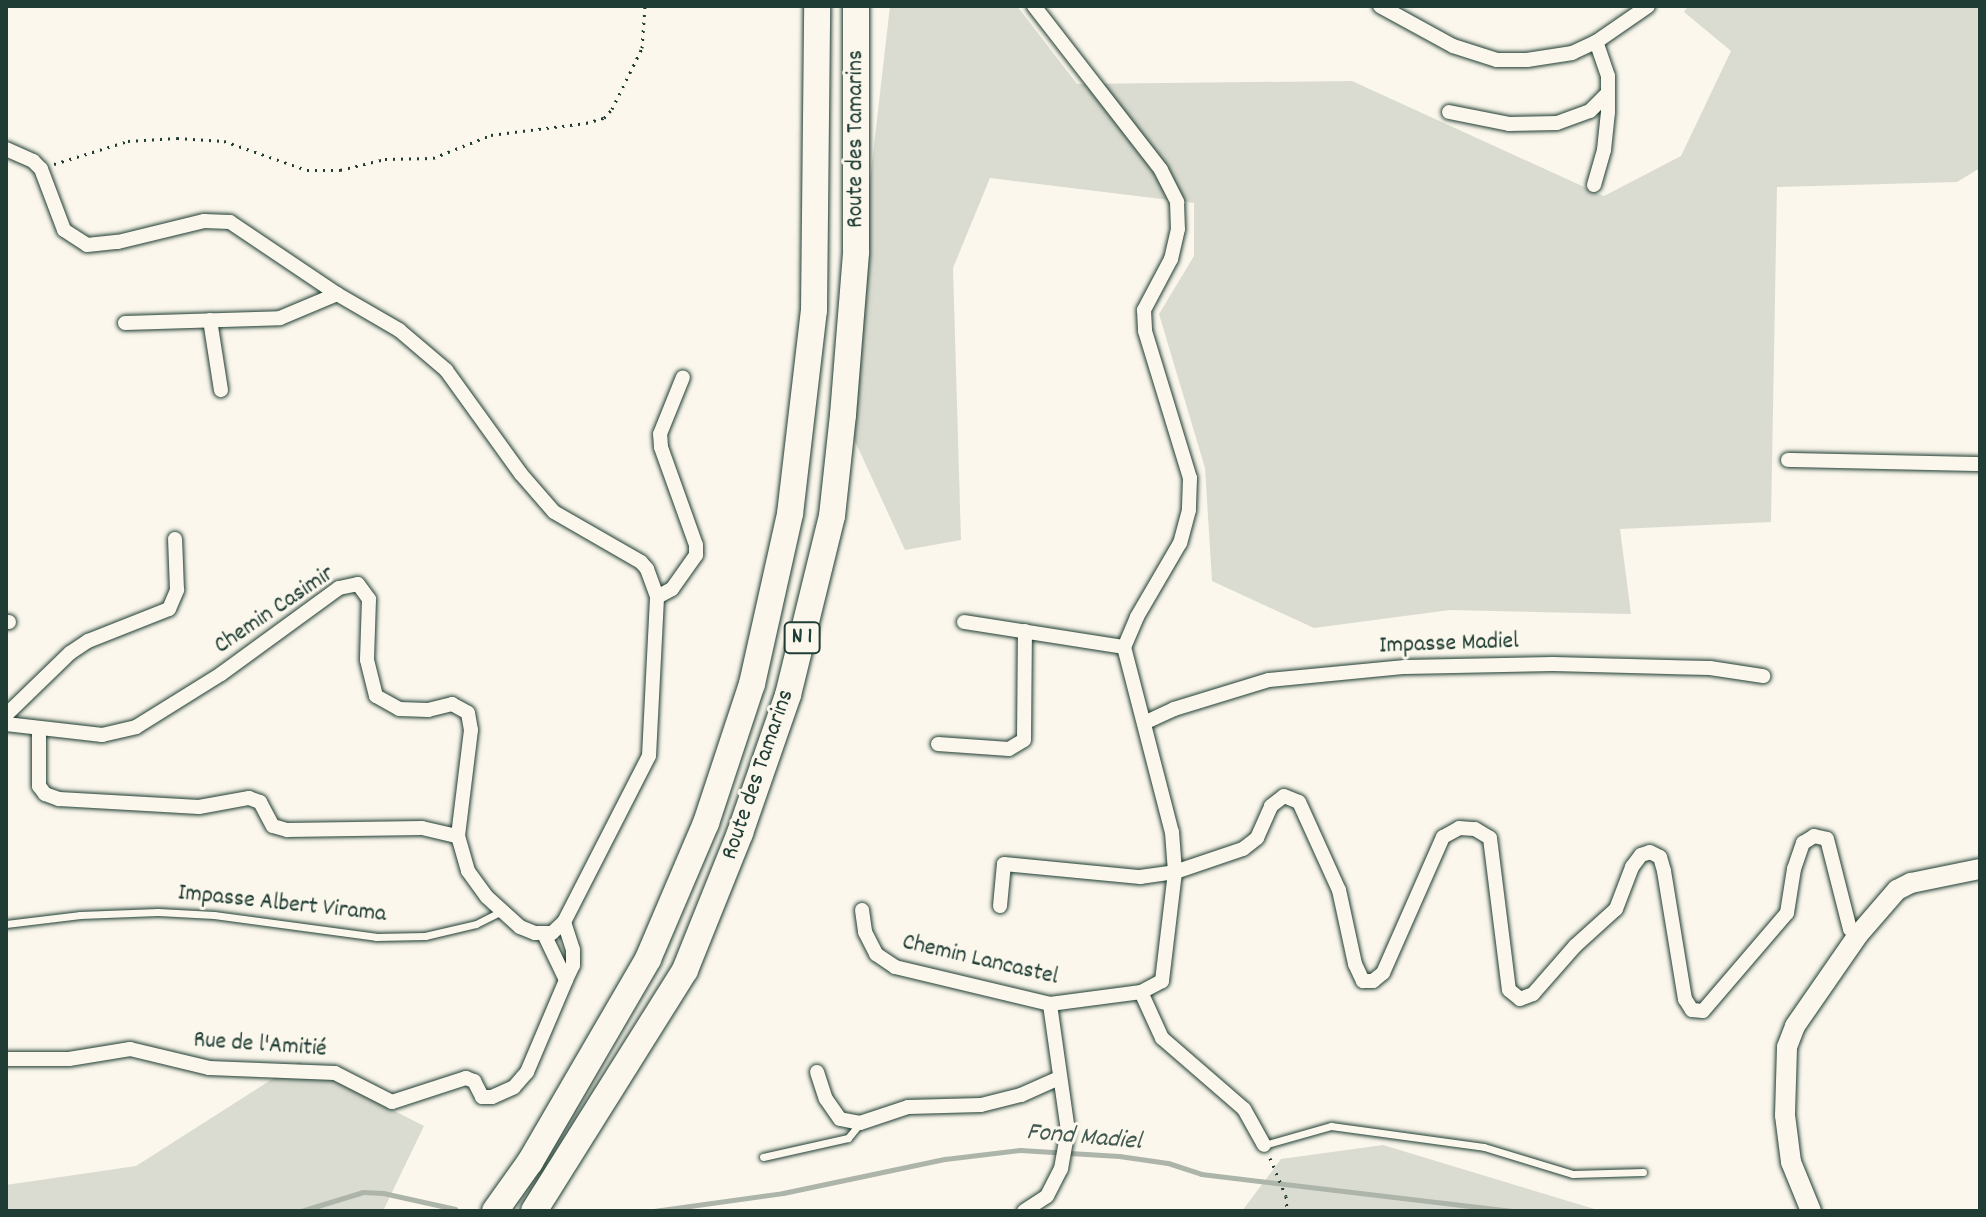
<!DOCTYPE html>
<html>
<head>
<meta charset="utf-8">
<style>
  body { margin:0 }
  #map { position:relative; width:1986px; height:1217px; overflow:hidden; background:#fbf7ec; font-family:Dekko,sans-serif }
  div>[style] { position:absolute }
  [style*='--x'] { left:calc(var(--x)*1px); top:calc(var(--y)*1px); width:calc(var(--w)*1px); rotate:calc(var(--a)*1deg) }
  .green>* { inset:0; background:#dbdcd1 }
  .stream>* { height:5px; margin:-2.5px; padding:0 2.5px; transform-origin:2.5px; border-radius:2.5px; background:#adb4aa }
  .path>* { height:3px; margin-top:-1.5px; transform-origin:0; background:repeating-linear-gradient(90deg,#1f3d34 0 2px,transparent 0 8px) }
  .roads { filter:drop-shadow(0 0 2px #1f3d34) drop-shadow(0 0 2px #1f3d34) }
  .lane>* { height:7px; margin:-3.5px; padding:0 3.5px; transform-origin:3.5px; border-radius:3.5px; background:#fbf7ec }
  .street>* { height:14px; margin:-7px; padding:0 7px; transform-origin:7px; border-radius:7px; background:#fbf7ec }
  .secondary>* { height:20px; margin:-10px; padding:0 10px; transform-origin:10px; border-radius:10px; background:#fbf7ec }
  .highway>* { height:26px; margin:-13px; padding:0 13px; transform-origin:13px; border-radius:13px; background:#fbf7ec }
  span { translate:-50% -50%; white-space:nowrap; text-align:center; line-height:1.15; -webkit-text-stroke:6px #fbf7ec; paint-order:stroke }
  .shield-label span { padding:2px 6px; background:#fbf7ec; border:2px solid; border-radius:6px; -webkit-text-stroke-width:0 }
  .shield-label { font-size:22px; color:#1f3d34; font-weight:700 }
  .street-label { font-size:24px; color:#1f3d34 }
  .water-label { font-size:26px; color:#425b52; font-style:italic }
  .frame { position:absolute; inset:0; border:8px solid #1f3d34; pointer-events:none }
</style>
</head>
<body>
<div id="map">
  <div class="green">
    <i style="clip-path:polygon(890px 6px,1017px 6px,1077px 84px,1352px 81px,1604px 196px,1681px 156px,1731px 51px,1684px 12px,1688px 6px,1980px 6px,1980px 168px,1957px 182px,1777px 187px,1771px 522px,1620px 529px,1631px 614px,1450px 610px,1314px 628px,1212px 581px,1205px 468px,1159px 314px,1194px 256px,1194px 203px,990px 178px,953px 268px,961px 540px,905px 550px,843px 415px)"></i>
    <i style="clip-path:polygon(299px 1062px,424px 1126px,383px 1211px,6px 1211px,6px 1185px,136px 1166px)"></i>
    <i style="clip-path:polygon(1383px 1145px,1601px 1211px,1242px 1211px,1281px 1159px)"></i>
  </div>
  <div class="stream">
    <i style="--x:301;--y:1211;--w:65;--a:-17"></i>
    <i style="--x:363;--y:1192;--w:20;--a:3"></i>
    <i style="--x:383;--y:1193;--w:74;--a:12.5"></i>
    <i style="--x:654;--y:1211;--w:130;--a:-7.9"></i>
    <i style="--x:783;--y:1193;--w:166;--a:-11.9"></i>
    <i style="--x:945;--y:1159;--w:76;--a:-6.8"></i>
    <i style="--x:1020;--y:1150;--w:99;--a:3.5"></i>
    <i style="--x:1119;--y:1156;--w:49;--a:8.1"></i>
    <i style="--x:1168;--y:1163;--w:35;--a:18"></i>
    <i style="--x:1201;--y:1174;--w:313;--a:6.8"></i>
  </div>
  <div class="path">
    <i style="--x:54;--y:164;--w:77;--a:-17.3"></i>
    <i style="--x:128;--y:141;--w:49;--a:-3.5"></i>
    <i style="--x:177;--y:138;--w:47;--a:3.7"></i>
    <i style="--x:224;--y:141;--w:88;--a:19.3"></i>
    <i style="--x:307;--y:170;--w:33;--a:0"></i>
    <i style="--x:340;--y:170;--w:46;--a:-13.7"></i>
    <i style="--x:385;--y:159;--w:48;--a:-1.2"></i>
    <i style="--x:433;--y:158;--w:62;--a:-21.6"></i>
    <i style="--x:491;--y:135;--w:96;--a:-7.2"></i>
    <i style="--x:586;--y:123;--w:19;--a:-16"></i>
    <i style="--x:604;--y:118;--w:12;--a:-48"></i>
    <i style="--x:612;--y:109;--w:68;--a:-63.8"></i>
    <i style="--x:642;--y:48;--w:42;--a:-85.9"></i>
    <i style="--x:1270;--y:1158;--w:41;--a:67.2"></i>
    <i style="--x:1286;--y:1196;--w:15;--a:86"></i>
  </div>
  <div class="roads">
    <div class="lane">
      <i style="--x:6;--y:924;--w:75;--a:-6.9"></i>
      <i style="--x:80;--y:915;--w:78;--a:-2.2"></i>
      <i style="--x:158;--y:912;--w:56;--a:3.1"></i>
      <i style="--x:214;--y:915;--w:163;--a:7.7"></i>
      <i style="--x:376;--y:937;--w:49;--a:-1.2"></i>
      <i style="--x:425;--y:936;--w:52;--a:-13.2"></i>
      <i style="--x:476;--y:924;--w:28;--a:-27"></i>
      <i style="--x:1264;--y:1145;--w:70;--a:-15.8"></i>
      <i style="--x:1331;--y:1126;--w:154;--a:7.8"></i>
      <i style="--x:1484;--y:1147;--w:93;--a:16.9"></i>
      <i style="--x:1573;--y:1174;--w:70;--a:-1.6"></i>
      <i style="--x:763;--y:1157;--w:87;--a:-12.6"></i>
      <i style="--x:848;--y:1138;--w:19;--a:-51"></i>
    </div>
    <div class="street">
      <i style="--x:1034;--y:6;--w:207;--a:52.2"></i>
      <i style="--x:1161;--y:170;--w:36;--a:63"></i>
      <i style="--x:1177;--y:202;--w:27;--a:88"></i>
      <i style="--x:1178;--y:229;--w:31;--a:103"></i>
      <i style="--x:1171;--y:259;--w:58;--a:117.9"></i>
      <i style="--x:1144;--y:310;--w:21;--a:87"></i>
      <i style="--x:1145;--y:331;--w:154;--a:73"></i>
      <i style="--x:1190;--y:478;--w:32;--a:92"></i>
      <i style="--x:1189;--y:510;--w:34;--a:105"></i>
      <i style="--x:1180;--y:543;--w:86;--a:120.2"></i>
      <i style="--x:1137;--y:617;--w:33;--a:113"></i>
      <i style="--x:1124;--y:647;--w:191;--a:75.5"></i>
      <i style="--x:1172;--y:832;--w:40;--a:85.7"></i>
      <i style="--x:1175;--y:872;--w:110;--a:96.8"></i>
      <i style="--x:1162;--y:981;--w:24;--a:152"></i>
      <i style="--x:1380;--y:6;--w:83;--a:28.7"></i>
      <i style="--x:1453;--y:46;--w:46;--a:17.7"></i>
      <i style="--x:1497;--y:60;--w:30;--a:0"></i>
      <i style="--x:1527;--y:60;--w:46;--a:-8.8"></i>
      <i style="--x:1572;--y:53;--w:26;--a:-25"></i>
      <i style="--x:1596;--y:42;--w:63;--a:-34.7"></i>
      <i style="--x:1449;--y:112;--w:61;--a:11.3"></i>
      <i style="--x:1509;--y:124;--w:48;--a:-1.2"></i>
      <i style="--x:1557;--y:123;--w:35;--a:-20"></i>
      <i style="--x:1590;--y:111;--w:25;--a:-45"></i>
      <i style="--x:6;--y:149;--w:30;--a:24"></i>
      <i style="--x:33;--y:161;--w:11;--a:45"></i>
      <i style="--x:41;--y:169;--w:65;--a:69.3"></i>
      <i style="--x:64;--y:230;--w:27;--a:33"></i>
      <i style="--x:87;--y:245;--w:31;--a:-6"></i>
      <i style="--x:118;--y:242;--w:89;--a:-13.7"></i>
      <i style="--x:204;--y:221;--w:26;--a:2"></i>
      <i style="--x:230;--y:222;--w:129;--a:33.9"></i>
      <i style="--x:337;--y:294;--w:72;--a:30.1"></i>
      <i style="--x:399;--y:330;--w:62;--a:40.4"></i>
      <i style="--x:446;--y:370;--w:128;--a:54.2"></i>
      <i style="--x:521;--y:474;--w:50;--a:49"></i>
      <i style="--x:554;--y:512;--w:100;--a:29.9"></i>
      <i style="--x:641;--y:562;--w:9;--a:49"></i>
      <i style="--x:647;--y:569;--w:30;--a:70"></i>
      <i style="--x:1594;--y:185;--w:36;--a:-74"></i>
      <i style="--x:1604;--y:150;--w:38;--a:-84"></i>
      <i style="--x:1608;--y:112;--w:36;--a:-90"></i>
      <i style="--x:1608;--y:76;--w:36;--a:-109"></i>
      <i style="--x:210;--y:320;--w:71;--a:81.1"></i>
      <i style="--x:125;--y:323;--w:155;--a:-1.8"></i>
      <i style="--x:280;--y:318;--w:62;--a:-22.8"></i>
      <i style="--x:1788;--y:460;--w:192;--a:1.2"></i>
      <i style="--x:6;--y:622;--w:3;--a:0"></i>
      <i style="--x:964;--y:622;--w:162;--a:8.9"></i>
      <i style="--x:6;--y:715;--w:89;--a:-44.1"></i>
      <i style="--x:70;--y:653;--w:22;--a:-34"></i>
      <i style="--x:88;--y:641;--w:87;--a:-21.6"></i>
      <i style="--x:169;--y:609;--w:21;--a:-67"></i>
      <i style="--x:177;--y:590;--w:51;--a:-92.2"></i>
      <i style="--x:1144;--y:723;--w:33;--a:-25"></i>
      <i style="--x:1174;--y:709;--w:99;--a:-17"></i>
      <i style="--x:1269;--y:680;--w:137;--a:-5.5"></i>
      <i style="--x:1405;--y:667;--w:148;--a:-1.2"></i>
      <i style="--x:1553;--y:664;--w:157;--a:1.5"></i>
      <i style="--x:1710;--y:668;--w:54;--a:8.6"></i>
      <i style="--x:6;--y:724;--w:97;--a:6.5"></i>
      <i style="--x:102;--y:735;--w:35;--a:-13"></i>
      <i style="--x:136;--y:727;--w:100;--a:-31.9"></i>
      <i style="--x:221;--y:674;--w:146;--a:-36.1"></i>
      <i style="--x:339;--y:588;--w:19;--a:-12"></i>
      <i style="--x:358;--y:584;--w:19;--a:54"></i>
      <i style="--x:369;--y:599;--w:61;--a:91.9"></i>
      <i style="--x:367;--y:660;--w:37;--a:76"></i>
      <i style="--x:376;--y:696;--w:26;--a:29"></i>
      <i style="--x:399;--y:709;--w:29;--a:2"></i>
      <i style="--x:428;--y:710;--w:25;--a:-14"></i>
      <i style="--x:452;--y:704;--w:18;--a:29"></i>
      <i style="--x:468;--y:713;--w:17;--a:80"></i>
      <i style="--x:471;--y:730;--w:107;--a:97"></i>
      <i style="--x:458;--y:836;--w:36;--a:74"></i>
      <i style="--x:468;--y:871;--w:32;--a:54"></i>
      <i style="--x:487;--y:897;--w:45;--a:42.3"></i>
      <i style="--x:520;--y:927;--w:16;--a:22"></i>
      <i style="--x:535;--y:933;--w:17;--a:0"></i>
      <i style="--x:552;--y:933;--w:16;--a:-43"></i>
      <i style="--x:564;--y:922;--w:186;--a:-62.9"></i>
      <i style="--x:649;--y:756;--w:159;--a:-87.1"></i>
      <i style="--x:657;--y:597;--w:17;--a:-28"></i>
      <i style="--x:672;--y:589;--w:42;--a:-54.8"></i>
      <i style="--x:696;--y:555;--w:10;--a:-90"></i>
      <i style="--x:696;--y:545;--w:104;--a:-109.7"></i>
      <i style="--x:661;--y:447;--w:13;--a:-94"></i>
      <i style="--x:660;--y:434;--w:61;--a:-68"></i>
      <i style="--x:39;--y:730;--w:56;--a:90"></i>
      <i style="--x:39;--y:786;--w:10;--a:53"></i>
      <i style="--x:45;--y:794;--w:15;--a:20"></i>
      <i style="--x:59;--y:799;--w:140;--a:3.3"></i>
      <i style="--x:199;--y:807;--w:51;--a:-10.2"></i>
      <i style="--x:249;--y:798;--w:12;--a:20"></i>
      <i style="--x:260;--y:802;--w:27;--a:62"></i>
      <i style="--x:273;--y:826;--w:15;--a:16"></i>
      <i style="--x:287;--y:830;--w:135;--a:-0.8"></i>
      <i style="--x:422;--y:828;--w:37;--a:13"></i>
      <i style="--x:938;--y:744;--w:71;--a:4"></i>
      <i style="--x:1009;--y:749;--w:17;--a:-31"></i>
      <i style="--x:1024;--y:740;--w:109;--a:-89.5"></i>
      <i style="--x:1000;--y:906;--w:42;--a:-84.6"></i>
      <i style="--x:1004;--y:864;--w:137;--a:5.5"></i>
      <i style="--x:1140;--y:877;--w:35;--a:-8"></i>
      <i style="--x:1175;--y:872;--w:72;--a:-18.7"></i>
      <i style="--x:1243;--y:849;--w:18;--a:-38"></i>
      <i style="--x:1257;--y:838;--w:35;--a:-66"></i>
      <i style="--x:1271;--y:806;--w:16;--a:-38"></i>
      <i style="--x:1284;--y:796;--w:16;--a:22"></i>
      <i style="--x:1299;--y:802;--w:97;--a:65.6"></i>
      <i style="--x:1339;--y:890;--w:76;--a:77.8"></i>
      <i style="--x:1355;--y:964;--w:19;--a:65"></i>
      <i style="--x:1363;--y:981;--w:10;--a:0"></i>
      <i style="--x:1373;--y:981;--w:13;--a:-39"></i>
      <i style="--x:1383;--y:973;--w:149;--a:-66.2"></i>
      <i style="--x:1443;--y:837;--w:18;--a:-29"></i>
      <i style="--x:1459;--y:828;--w:16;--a:4"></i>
      <i style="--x:1475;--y:829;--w:17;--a:31"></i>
      <i style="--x:1490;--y:838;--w:153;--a:82.9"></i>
      <i style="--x:1509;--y:990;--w:14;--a:39"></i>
      <i style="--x:1520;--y:999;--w:14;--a:-21"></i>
      <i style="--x:1533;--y:994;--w:64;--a:-48.8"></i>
      <i style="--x:1575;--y:946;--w:55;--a:-42.1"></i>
      <i style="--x:1616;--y:909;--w:45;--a:-69.1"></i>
      <i style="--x:1632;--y:867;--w:15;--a:-53"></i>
      <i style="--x:1641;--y:855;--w:9;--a:-18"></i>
      <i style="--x:1650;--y:852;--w:11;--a:27"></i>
      <i style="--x:1660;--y:857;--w:15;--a:74"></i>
      <i style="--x:1664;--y:871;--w:130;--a:80.7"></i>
      <i style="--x:1685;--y:999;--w:13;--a:58"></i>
      <i style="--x:1692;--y:1010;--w:11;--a:5"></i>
      <i style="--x:1703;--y:1011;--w:129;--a:-49.4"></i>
      <i style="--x:1787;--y:913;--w:45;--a:-81"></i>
      <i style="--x:1794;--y:869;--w:28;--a:-71"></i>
      <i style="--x:1803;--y:843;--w:13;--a:-32"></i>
      <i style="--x:1814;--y:836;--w:13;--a:13"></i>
      <i style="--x:1827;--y:839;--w:93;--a:75.7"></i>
      <i style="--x:1850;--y:929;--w:10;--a:37"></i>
      <i style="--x:862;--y:910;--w:22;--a:82"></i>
      <i style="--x:865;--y:932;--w:25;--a:63"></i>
      <i style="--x:876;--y:954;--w:23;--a:34"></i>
      <i style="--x:895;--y:967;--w:159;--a:13.4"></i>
      <i style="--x:1050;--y:1004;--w:92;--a:-7.5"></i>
      <i style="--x:1141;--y:992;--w:51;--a:65.5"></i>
      <i style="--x:1162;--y:1038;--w:108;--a:40.9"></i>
      <i style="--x:1244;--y:1109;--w:41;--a:60.9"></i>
      <i style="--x:564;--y:922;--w:29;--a:72"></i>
      <i style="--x:573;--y:950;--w:15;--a:90"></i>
      <i style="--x:573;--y:965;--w:17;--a:115"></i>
      <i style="--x:6;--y:1059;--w:63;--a:0"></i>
      <i style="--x:69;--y:1059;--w:62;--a:-9.3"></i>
      <i style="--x:130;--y:1049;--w:81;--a:13.5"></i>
      <i style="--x:209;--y:1068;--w:126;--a:2.3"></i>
      <i style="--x:335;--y:1073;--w:64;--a:27"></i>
      <i style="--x:392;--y:1102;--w:78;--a:-18"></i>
      <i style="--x:466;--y:1078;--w:9;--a:21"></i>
      <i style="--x:474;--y:1081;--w:18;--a:63"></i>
      <i style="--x:482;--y:1097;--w:10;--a:0"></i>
      <i style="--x:492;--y:1097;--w:24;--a:-24"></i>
      <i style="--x:514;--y:1087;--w:20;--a:-49"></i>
      <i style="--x:527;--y:1072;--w:100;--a:-67"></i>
      <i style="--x:566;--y:980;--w:51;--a:-115.6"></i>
      <i style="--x:817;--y:1072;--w:28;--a:72"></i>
      <i style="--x:826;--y:1099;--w:24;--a:55"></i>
      <i style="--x:840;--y:1119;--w:20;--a:11"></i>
      <i style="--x:860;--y:1123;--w:51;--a:-18.4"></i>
      <i style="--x:908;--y:1107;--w:73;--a:-1.6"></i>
      <i style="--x:981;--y:1105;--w:41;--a:-14"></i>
      <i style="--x:1021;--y:1095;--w:42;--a:-24.1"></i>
      <i style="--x:1024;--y:1211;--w:27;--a:-33"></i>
      <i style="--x:1047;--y:1196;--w:30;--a:-63"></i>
      <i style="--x:1061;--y:1169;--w:39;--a:-80"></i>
      <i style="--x:1068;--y:1131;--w:128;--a:-98.1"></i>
    </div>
    <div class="secondary">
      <i style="--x:1811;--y:1211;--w:53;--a:-112.2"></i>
      <i style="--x:1791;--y:1162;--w:47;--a:-97.3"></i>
      <i style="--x:1785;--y:1115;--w:68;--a:-88.3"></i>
      <i style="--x:1787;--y:1047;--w:22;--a:-69"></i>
      <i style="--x:1795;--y:1026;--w:111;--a:-55.3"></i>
      <i style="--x:1858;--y:935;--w:60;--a:-49.1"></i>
      <i style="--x:1897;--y:890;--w:16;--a:-27"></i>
      <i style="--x:1911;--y:883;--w:70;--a:-11.5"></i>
    </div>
    <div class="highway">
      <i style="--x:495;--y:1211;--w:60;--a:-54.5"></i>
      <i style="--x:530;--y:1162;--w:235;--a:-59.8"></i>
      <i style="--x:648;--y:959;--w:148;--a:-66.9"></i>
      <i style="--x:706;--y:823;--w:146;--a:-71.7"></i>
      <i style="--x:752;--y:684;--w:174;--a:-77.4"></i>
      <i style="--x:790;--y:514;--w:205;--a:-83.3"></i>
      <i style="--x:814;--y:310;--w:304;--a:-89.4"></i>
      <i style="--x:534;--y:1211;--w:284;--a:-57.9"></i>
      <i style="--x:685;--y:970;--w:148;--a:-68.1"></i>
      <i style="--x:740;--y:833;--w:146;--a:-70.8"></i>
      <i style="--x:788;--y:695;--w:184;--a:-76.2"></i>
      <i style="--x:832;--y:516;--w:102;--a:-83.8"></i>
      <i style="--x:843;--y:415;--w:164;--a:-85.4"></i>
      <i style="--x:856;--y:252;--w:246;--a:-90"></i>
    </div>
  </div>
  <div class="shield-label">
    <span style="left:802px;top:638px">N 1</span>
  </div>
  <div class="street-label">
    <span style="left:857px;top:139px;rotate:-90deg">Route des Tamarins</span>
    <span style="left:275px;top:611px;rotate:-34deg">Chemin Casimir</span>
    <span style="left:1449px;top:645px;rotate:-2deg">Impasse Madiel</span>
    <span style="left:759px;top:775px;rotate:-71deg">Route des Tamarins</span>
    <span style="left:282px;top:905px;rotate:6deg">Impasse Albert Virama</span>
    <span style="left:980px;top:961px;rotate:13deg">Chemin Lancastel</span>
    <span style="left:260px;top:1046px;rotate:4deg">Rue de l'Amitié</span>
  </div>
  <div class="water-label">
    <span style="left:1084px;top:1138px;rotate:5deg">Fond Madiel</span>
  </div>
  <div class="frame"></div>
</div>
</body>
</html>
